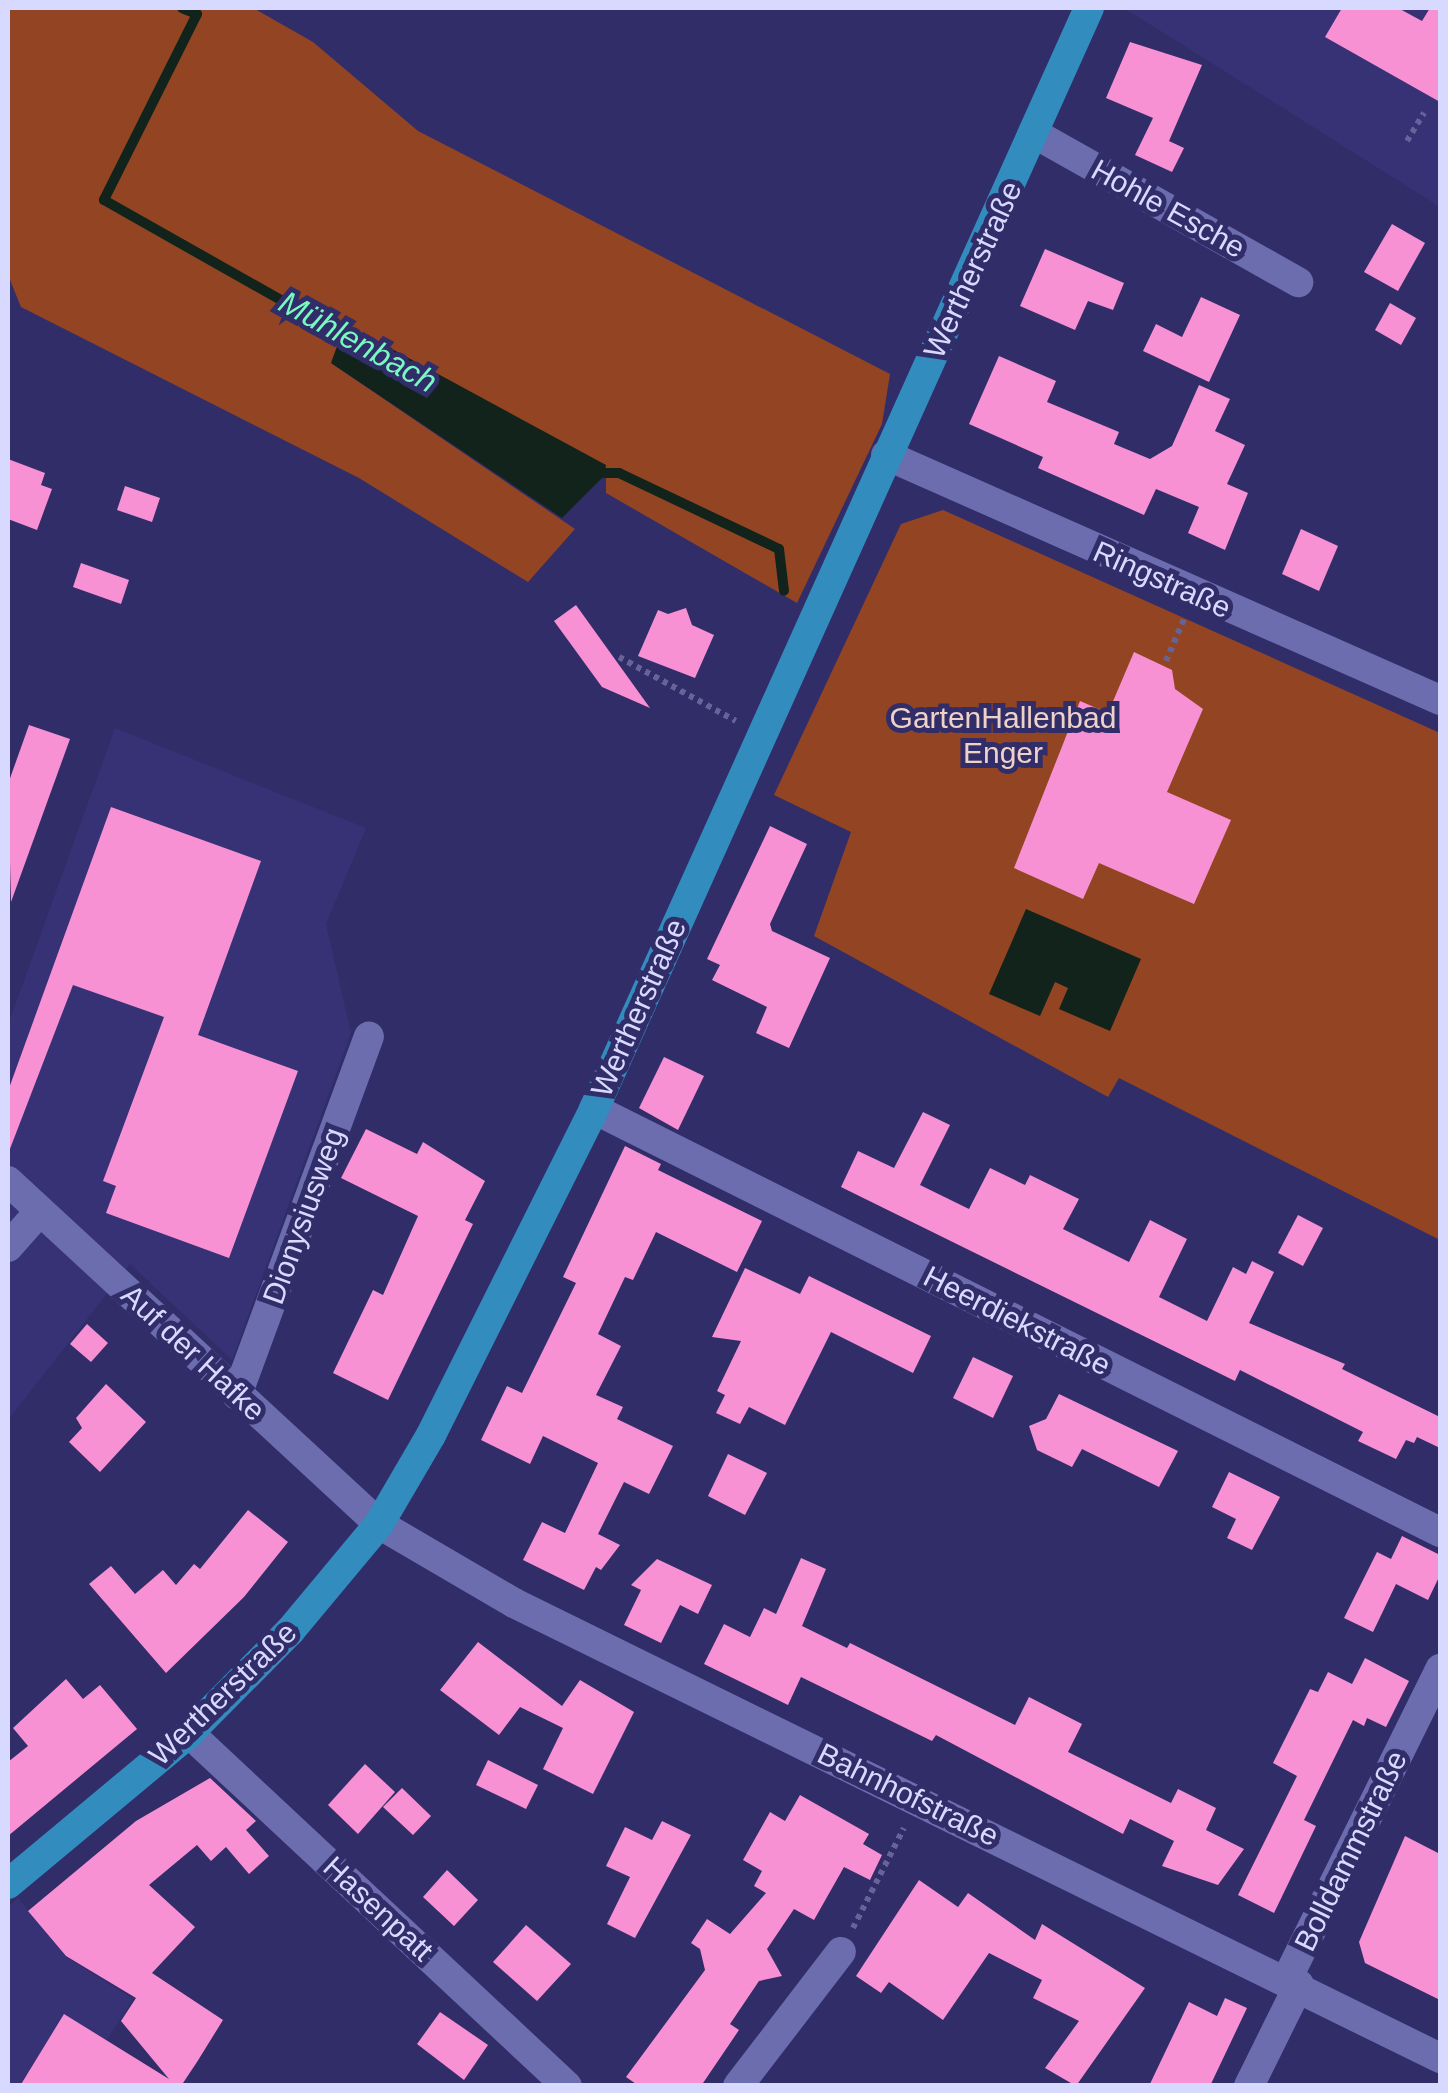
<!DOCTYPE html>
<html>
<head>
<meta charset="utf-8">
<style>
  body { margin:0 }
  #map { position:relative; width:1448px; height:2093px; overflow:hidden; background:#312d69; font-family:Arial,sans-serif }
  div>[style] { position:absolute }
  [style*='--x'] { left:calc(var(--x)*1px); top:calc(var(--y)*1px); width:calc(var(--w)*1px); rotate:calc(var(--a)*1deg) }
  .built>* { inset:0; background:#373276 }
  .green>* { inset:0; background:#934523 }
  .water>* { inset:0; background:#11231a }
  .stream>* { height:10px; margin:-5px; padding:0 5px; transform-origin:5px; border-radius:5px; background:#11231a }
  .building>* { inset:0; background:#f891d3 }
  .path>* { height:6px; margin-top:-3px; transform-origin:0; background:repeating-linear-gradient(90deg,#656398 0 5px,transparent 0 10px) }
  .minor>* { height:30px; margin:-15px; padding:0 15px; transform-origin:15px; border-radius:15px; background:#6c6daf }
  .major>* { height:30px; margin:-15px; padding:0 15px; transform-origin:15px; border-radius:15px; background:#328cbd }
  span { translate:-50% -50%; white-space:nowrap; text-align:center; line-height:1.15; -webkit-text-stroke:10px #312d69; paint-order:stroke }
  .street-label { font-size:30px; color:#d7d9fe }
  .park-label { font-size:30px; color:#eed2c7 }
  .water-label { font-size:32px; color:#78f9c0; font-style:italic }
  .frame { position:absolute; inset:0; border:10px solid #d7d9fe; pointer-events:none }
</style>
</head>
<body>
<div id="map">
  <div class="built">
    <i style="clip-path:polygon(1124px 8px,1440px 8px,1440px 207px,1229px 74px)"></i>
    <i style="clip-path:polygon(115px 728px,366px 828px,326px 924px,351px 1033px,232px 1360px,130px 1264px,8px 1420px,8px 1025px)"></i>
    <i style="clip-path:polygon(18px 1898px,66px 1957px,133px 1999px,78px 2085px,8px 2086px,8px 1907px)"></i>
  </div>
  <div class="green">
    <i style="clip-path:polygon(8px 8px,253px 8px,313px 42px,418px 131px,890px 374px,882px 424px,797px 603px,606px 493px,606px 465px,331px 363px,575px 529px,528px 582px,359px 478px,21px 307px,8px 275px)"></i>
    <i style="clip-path:polygon(943px 510px,1440px 733px,1440px 1240px,1119px 1078px,1108px 1097px,814px 936px,851px 832px,774px 795px,901px 524px)"></i>
  </div>
  <div class="water">
    <i style="clip-path:polygon(341px 335px,368px 336px,606px 465px,602px 478px,562px 518px,331px 363px)"></i>
    <i style="clip-path:polygon(1026px 909px,1141px 959px,1110px 1031px,1059px 1009px,1068px 988px,1055px 982px,1040px 1016px,989px 994px)"></i>
  </div>
  <div class="stream">
    <i style="--x:182;--y:8;--w:16;--a:22"></i>
    <i style="--x:197;--y:14;--w:208;--a:116.6"></i>
    <i style="--x:104;--y:200;--w:284;--a:29.5"></i>
    <i style="--x:594;--y:473;--w:25;--a:0"></i>
    <i style="--x:619;--y:473;--w:177;--a:25.4"></i>
    <i style="--x:779;--y:549;--w:42;--a:83.2"></i>
  </div>
  <div class="building">
    <i style="clip-path:polygon(1342px 8px,1398px 8px,1422px 21px,1430px 8px,1440px 8px,1440px 102px,1325px 37px)"></i>
    <i style="clip-path:polygon(1130px 42px,1202px 65px,1169px 141px,1184px 148px,1172px 172px,1135px 155px,1153px 118px,1106px 98px)"></i>
    <i style="clip-path:polygon(1392px 224px,1425px 243px,1398px 291px,1364px 272px)"></i>
    <i style="clip-path:polygon(1045px 249px,1124px 283px,1113px 310px,1088px 301px,1075px 330px,1020px 306px)"></i>
    <i style="clip-path:polygon(1201px 297px,1240px 315px,1209px 382px,1143px 351px,1156px 324px,1182px 337px)"></i>
    <i style="clip-path:polygon(1390px 303px,1416px 318px,1401px 345px,1375px 330px)"></i>
    <i style="clip-path:polygon(999px 356px,1056px 381px,1047px 402px,1119px 432px,1114px 444px,1150px 459px,1172px 446px,1199px 385px,1230px 399px,1215px 431px,1245px 445px,1227px 484px,1248px 493px,1225px 550px,1188px 533px,1199px 507px,1156px 489px,1144px 515px,1038px 468px,1043px 457px,969px 424px)"></i>
    <i style="clip-path:polygon(8px 459px,45px 473px,41px 485px,52px 489px,37px 530px,8px 519px)"></i>
    <i style="clip-path:polygon(125px 486px,160px 498px,152px 522px,117px 510px)"></i>
    <i style="clip-path:polygon(1301px 529px,1338px 546px,1319px 591px,1282px 574px)"></i>
    <i style="clip-path:polygon(81px 563px,129px 580px,121px 604px,73px 587px)"></i>
    <i style="clip-path:polygon(576px 605px,650px 708px,602px 687px,554px 621px)"></i>
    <i style="clip-path:polygon(686px 608px,692px 625px,714px 635px,695px 678px,638px 656px,658px 610px,668px 614px)"></i>
    <i style="clip-path:polygon(1134px 652px,1172px 670px,1175px 689px,1203px 709px,1167px 792px,1231px 820px,1194px 904px,1099px 863px,1083px 899px,1014px 868px,1080px 701px,1108px 713px)"></i>
    <i style="clip-path:polygon(29px 725px,70px 739px,11px 902px,8px 784px)"></i>
    <i style="clip-path:polygon(111px 807px,261px 861px,198px 1035px,298px 1071px,229px 1258px,106px 1213px,116px 1186px,103px 1181px,164px 1017px,73px 985px,8px 1154px,8px 1091px)"></i>
    <i style="clip-path:polygon(770px 826px,807px 844px,770px 924px,772px 931px,830px 958px,789px 1048px,756px 1033px,767px 1007px,712px 980px,720px 965px,707px 959px)"></i>
    <i style="clip-path:polygon(664px 1057px,704px 1076px,678px 1130px,639px 1108px)"></i>
    <i style="clip-path:polygon(923px 1112px,950px 1125px,920px 1185px,969px 1209px,990px 1168px,1025px 1185px,1030px 1175px,1079px 1199px,1063px 1229px,1129px 1262px,1150px 1220px,1187px 1239px,1159px 1297px,1207px 1321px,1233px 1267px,1246px 1274px,1252px 1261px,1274px 1272px,1249px 1323px,1345px 1364px,1342px 1369px,1440px 1417px,1440px 1448px,1417px 1437px,1414px 1443px,1406px 1440px,1396px 1459px,1358px 1441px,1363px 1432px,1240px 1370px,1235px 1381px,841px 1187px,858px 1151px,894px 1168px)"></i>
    <i style="clip-path:polygon(366px 1129px,417px 1154px,423px 1142px,485px 1181px,465px 1220px,473px 1224px,388px 1400px,333px 1373px,373px 1290px,383px 1295px,418px 1216px,341px 1178px)"></i>
    <i style="clip-path:polygon(625px 1146px,661px 1164px,658px 1170px,762px 1221px,737px 1272px,656px 1232px,633px 1280px,625px 1277px,598px 1334px,621px 1346px,596px 1395px,623px 1407px,617px 1419px,673px 1446px,649px 1494px,624px 1482px,598px 1534px,620px 1545px,601px 1570px,596px 1567px,584px 1590px,523px 1560px,542px 1522px,565px 1533px,598px 1463px,543px 1436px,530px 1464px,481px 1440px,507px 1386px,522px 1393px,576px 1283px,563px 1277px)"></i>
    <i style="clip-path:polygon(1298px 1215px,1323px 1228px,1303px 1266px,1278px 1253px)"></i>
    <i style="clip-path:polygon(745px 1268px,800px 1294px,809px 1276px,931px 1336px,913px 1373px,831px 1332px,785px 1425px,749px 1407px,740px 1424px,716px 1413px,725px 1395px,717px 1391px,741px 1341px,712px 1337px)"></i>
    <i style="clip-path:polygon(87px 1324px,108px 1343px,91px 1362px,70px 1344px)"></i>
    <i style="clip-path:polygon(973px 1357px,1013px 1376px,993px 1418px,953px 1398px)"></i>
    <i style="clip-path:polygon(106px 1384px,146px 1422px,100px 1472px,69px 1442px,82px 1428px,76px 1418px)"></i>
    <i style="clip-path:polygon(1059px 1394px,1178px 1451px,1159px 1487px,1082px 1449px,1072px 1467px,1037px 1450px,1029px 1426px,1046px 1419px)"></i>
    <i style="clip-path:polygon(728px 1454px,767px 1473px,745px 1515px,708px 1496px)"></i>
    <i style="clip-path:polygon(1229px 1472px,1280px 1497px,1252px 1550px,1227px 1538px,1236px 1519px,1212px 1507px)"></i>
    <i style="clip-path:polygon(248px 1510px,288px 1542px,244px 1597px,166px 1673px,89px 1584px,111px 1566px,135px 1594px,163px 1570px,176px 1585px,194px 1564px,200px 1569px)"></i>
    <i style="clip-path:polygon(1402px 1536px,1440px 1555px,1440px 1575px,1428px 1600px,1396px 1584px,1373px 1632px,1344px 1618px,1377px 1552px,1391px 1559px)"></i>
    <i style="clip-path:polygon(801px 1558px,826px 1569px,802px 1626px,847px 1648px,850px 1643px,1015px 1725px,1029px 1697px,1082px 1724px,1068px 1752px,1171px 1803px,1178px 1789px,1216px 1808px,1206px 1830px,1244px 1849px,1218px 1885px,1162px 1866px,1174px 1841px,1130px 1819px,1123px 1834px,936px 1735px,932px 1741px,801px 1677px,788px 1705px,704px 1664px,724px 1624px,750px 1637px,764px 1608px,776px 1614px)"></i>
    <i style="clip-path:polygon(657px 1559px,712px 1585px,698px 1614px,680px 1605px,661px 1643px,624px 1625px,641px 1590px,631px 1585px)"></i>
    <i style="clip-path:polygon(478px 1642px,562px 1706px,580px 1680px,634px 1712px,593px 1794px,543px 1769px,563px 1728px,520px 1707px,499px 1735px,440px 1690px)"></i>
    <i style="clip-path:polygon(1365px 1658px,1409px 1681px,1386px 1727px,1367px 1718px,1364px 1726px,1353px 1720px,1304px 1820px,1316px 1826px,1274px 1913px,1238px 1895px,1297px 1776px,1273px 1763px,1310px 1689px,1318px 1692px,1328px 1672px,1352px 1684px)"></i>
    <i style="clip-path:polygon(66px 1679px,83px 1699px,100px 1685px,137px 1729px,8px 1836px,8px 1762px,28px 1746px,13px 1728px)"></i>
    <i style="clip-path:polygon(488px 1760px,538px 1785px,526px 1809px,476px 1785px)"></i>
    <i style="clip-path:polygon(365px 1764px,395px 1792px,358px 1834px,328px 1805px)"></i>
    <i style="clip-path:polygon(210px 1778px,256px 1821px,246px 1830px,269px 1856px,249px 1874px,226px 1847px,211px 1861px,197px 1845px,149px 1885px,195px 1927px,152px 1973px,223px 2020px,197px 2062px,181px 2086px,20px 2086px,64px 2014px,169px 2079px,121px 2021px,136px 1998px,66px 1956px,28px 1911px,136px 1821px)"></i>
    <i style="clip-path:polygon(402px 1788px,431px 1816px,413px 1835px,383px 1807px)"></i>
    <i style="clip-path:polygon(800px 1795px,869px 1834px,863px 1844px,882px 1855px,870px 1880px,844px 1867px,814px 1920px,794px 1909px,767px 1949px,782px 1976px,759px 1981px,730px 2024px,739px 2030px,701px 2086px,639px 2086px,626px 2077px,705px 1970px,700px 1949px,691px 1943px,707px 1919px,730px 1934px,766px 1893px,754px 1886px,762px 1871px,743px 1860px,770px 1812px,785px 1821px)"></i>
    <i style="clip-path:polygon(662px 1821px,691px 1835px,635px 1938px,607px 1924px,630px 1877px,606px 1866px,625px 1827px,652px 1840px)"></i>
    <i style="clip-path:polygon(1405px 1836px,1440px 1854px,1440px 2000px,1365px 1963px,1359px 1942px)"></i>
    <i style="clip-path:polygon(447px 1870px,478px 1900px,454px 1926px,423px 1897px)"></i>
    <i style="clip-path:polygon(919px 1880px,958px 1907px,968px 1893px,1035px 1940px,1042px 1924px,1145px 1988px,1076px 2086px,1045px 2068px,1079px 2021px,1033px 1998px,1042px 1980px,989px 1953px,943px 2020px,889px 1982px,881px 1993px,856px 1976px)"></i>
    <i style="clip-path:polygon(526px 1925px,571px 1964px,537px 2001px,493px 1962px)"></i>
    <i style="clip-path:polygon(1225px 1998px,1247px 2008px,1210px 2086px,1149px 2086px,1189px 2002px,1217px 2016px)"></i>
    <i style="clip-path:polygon(440px 2012px,488px 2045px,464px 2080px,417px 2044px)"></i>
  </div>
  <div class="path">
    <i style="--x:1407;--y:141;--w:33;--a:-59"></i>
    <i style="--x:619;--y:657;--w:133;--a:28.7"></i>
    <i style="--x:1166;--y:661;--w:46;--a:-66.8"></i>
    <i style="--x:853;--y:1928;--w:112;--a:-63"></i>
  </div>
  <div class="minor">
    <i style="--x:1037;--y:135;--w:300;--a:29.4"></i>
    <i style="--x:886;--y:455;--w:606;--a:23.86"></i>
    <i style="--x:594;--y:1109;--w:946;--a:26.57"></i>
    <i style="--x:8;--y:1181;--w:505;--a:42.75"></i>
    <i style="--x:379;--y:1524;--w:156;--a:30.3"></i>
    <i style="--x:514;--y:1603;--w:1032;--a:26.17"></i>
    <i style="--x:8;--y:1247;--w:48;--a:-48.4"></i>
    <i style="--x:237;--y:1395;--w:382;--a:-69.8"></i>
    <i style="--x:189;--y:1733;--w:517;--a:43.04"></i>
    <i style="--x:1287;--y:1979;--w:346;--a:-63.7"></i>
    <i style="--x:738;--y:2086;--w:169;--a:-52.5"></i>
    <i style="--x:1249;--y:2086;--w:113;--a:-63.7"></i>
  </div>
  <div class="major">
    <i style="--x:8;--y:1884;--w:236;--a:-39.8"></i>
    <i style="--x:189;--y:1733;--w:144;--a:-45.3"></i>
    <i style="--x:290;--y:1631;--w:139;--a:-50.2"></i>
    <i style="--x:379;--y:1524;--w:103;--a:-59.7"></i>
    <i style="--x:431;--y:1435;--w:364;--a:-63.4"></i>
    <i style="--x:594;--y:1109;--w:1207;--a:-65.79"></i>
  </div>
  <div class="street-label">
    <span style="left:1168px;top:209px;rotate:29deg">Hohle Esche</span>
    <span style="left:973px;top:270px;rotate:-65deg">Wertherstraße</span>
    <span style="left:1162px;top:580px;rotate:24deg">Ringstraße</span>
    <span style="left:639px;top:1008px;rotate:-66deg">Wertherstraße</span>
    <span style="left:304px;top:1216px;rotate:-70deg">Dionysiusweg</span>
    <span style="left:1017px;top:1321px;rotate:27deg">Heerdiekstraße</span>
    <span style="left:193px;top:1353px;rotate:43deg">Auf der Hafke</span>
    <span style="left:223px;top:1694px;rotate:-44deg">Wertherstraße</span>
    <span style="left:908px;top:1795px;rotate:26deg">Bahnhofstraße</span>
    <span style="left:1351px;top:1851px;rotate:-64deg">Bolldammstraße</span>
    <span style="left:378px;top:1909px;rotate:43deg">Hasenpatt</span>
  </div>
  <div class="park-label">
    <span style="left:1003px;top:735px">GartenHallenbad<br>Enger</span>
  </div>
  <div class="water-label">
    <span style="left:358px;top:342px;rotate:29deg">Mühlenbach</span>
  </div>
  <div class="frame"></div>
</div>
</body>
</html>
